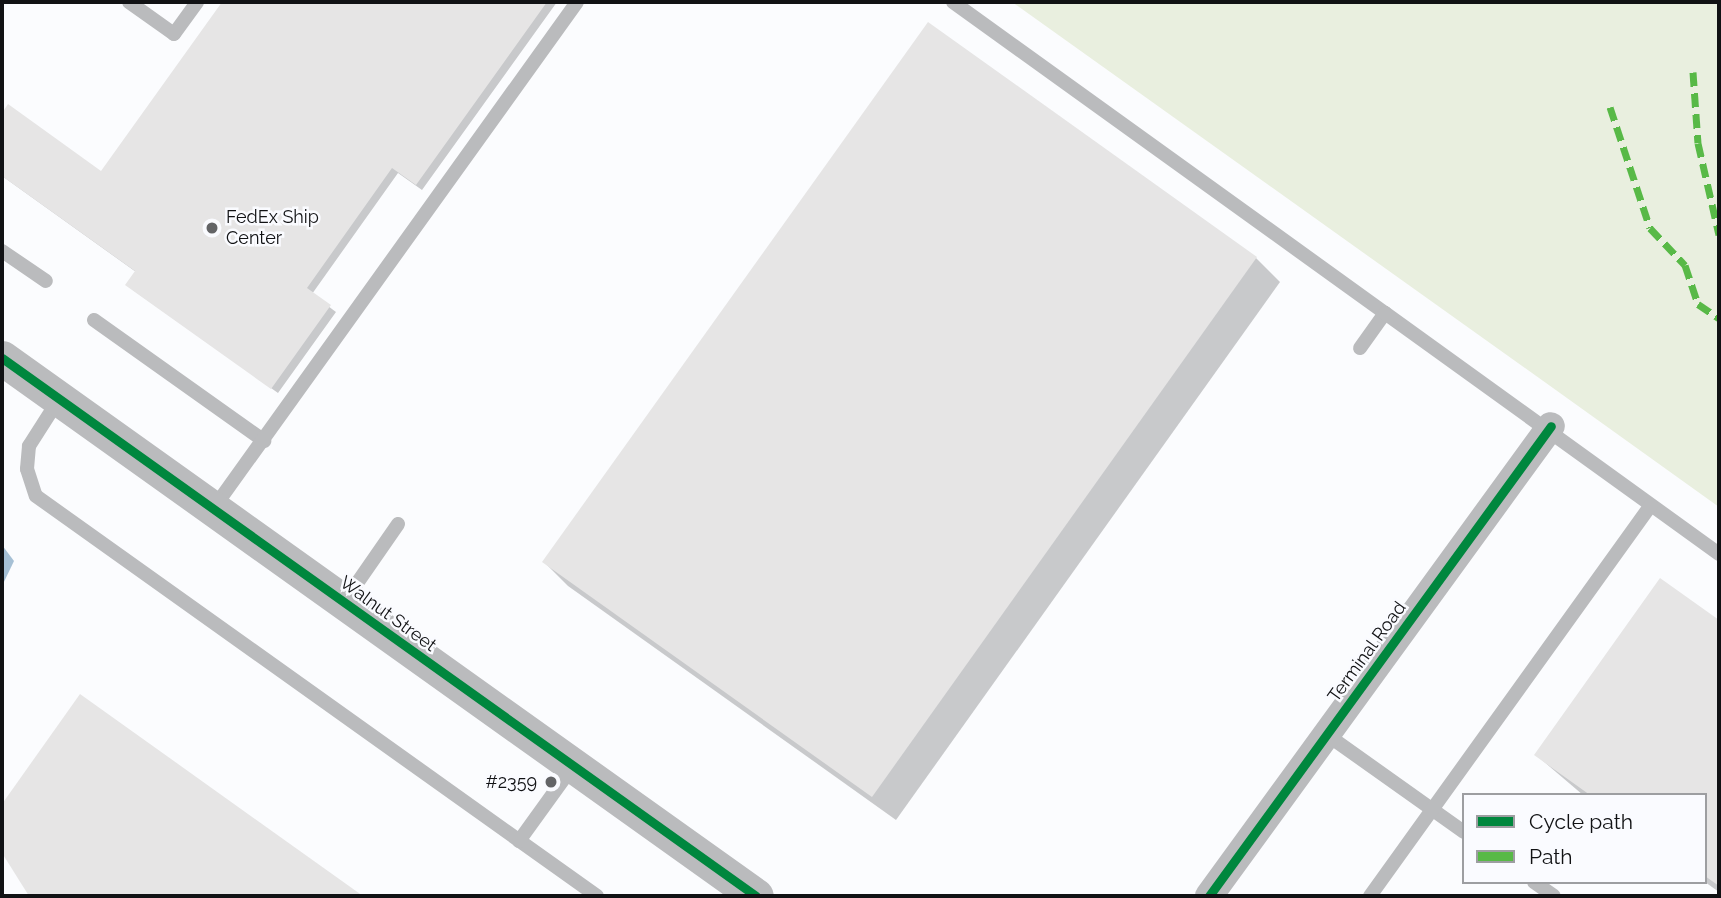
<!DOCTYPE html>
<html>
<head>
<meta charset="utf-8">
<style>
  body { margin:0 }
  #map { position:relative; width:1721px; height:898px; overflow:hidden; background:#fbfcfe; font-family:Raleway,sans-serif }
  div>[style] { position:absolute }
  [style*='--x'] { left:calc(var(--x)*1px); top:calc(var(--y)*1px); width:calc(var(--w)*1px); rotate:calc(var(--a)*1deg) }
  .green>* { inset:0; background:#e9efdf }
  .water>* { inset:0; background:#a6c0d5 }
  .shadow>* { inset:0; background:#0003 }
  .building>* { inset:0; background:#e6e5e5 }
  .service>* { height:14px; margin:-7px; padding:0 7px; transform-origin:7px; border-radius:7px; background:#babbbd }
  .minor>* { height:28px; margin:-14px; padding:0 14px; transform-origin:14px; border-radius:14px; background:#babbbd }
  .tertiary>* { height:35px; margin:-17.5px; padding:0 17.5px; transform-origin:17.5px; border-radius:17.5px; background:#babbbd }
  .quiet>* { height:7px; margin-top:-3.5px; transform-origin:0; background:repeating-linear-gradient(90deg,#58b947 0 14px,transparent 0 21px) }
  .cycleway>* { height:9px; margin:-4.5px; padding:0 4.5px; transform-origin:4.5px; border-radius:4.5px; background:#00873e }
  .dots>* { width:19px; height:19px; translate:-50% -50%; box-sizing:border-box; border:4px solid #fafbff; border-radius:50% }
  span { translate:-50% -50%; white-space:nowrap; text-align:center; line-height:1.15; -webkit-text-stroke:5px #fafbff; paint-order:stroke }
  .poi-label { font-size:18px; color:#111214 }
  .left { translate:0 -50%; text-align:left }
  .right { translate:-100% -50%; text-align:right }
  .street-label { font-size:18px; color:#111214 }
  .frame { position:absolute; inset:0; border:4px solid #111214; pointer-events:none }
  .legend { position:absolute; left:1462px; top:793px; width:245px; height:91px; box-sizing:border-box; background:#fafbff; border:2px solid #9d9ea1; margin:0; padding:9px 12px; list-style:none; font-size:21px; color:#111214 }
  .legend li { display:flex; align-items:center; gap:14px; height:35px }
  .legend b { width:35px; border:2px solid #9d9ea1 }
</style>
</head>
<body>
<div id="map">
  <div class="green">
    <i style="clip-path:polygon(1012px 2px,1719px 2px,1719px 507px,1553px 388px)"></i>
  </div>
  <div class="water">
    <i style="clip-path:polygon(2px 545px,14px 561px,2px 586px)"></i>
  </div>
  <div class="shadow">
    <i style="clip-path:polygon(224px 2px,557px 2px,422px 190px,398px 173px,312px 294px,336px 312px,278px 393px,133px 290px,136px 272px,2px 176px,2px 116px,9px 107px,101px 173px)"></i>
    <i style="clip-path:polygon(928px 24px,1256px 258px,1280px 282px,896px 820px,568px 586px,544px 562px)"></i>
    <i style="clip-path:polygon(1660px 580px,1719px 622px,1719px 892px,1705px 882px,1705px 795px,1583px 795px,1536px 755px)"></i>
    <i style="clip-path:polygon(81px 696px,360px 896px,31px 896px,2px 849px,2px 807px)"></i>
  </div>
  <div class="building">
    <i style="clip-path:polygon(222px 2px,547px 2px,416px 185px,392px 168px,307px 288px,331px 305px,271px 389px,125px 285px,135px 271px,2px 176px,2px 113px,8px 104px,101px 171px)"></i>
    <i style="clip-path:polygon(928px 22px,1257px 257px,872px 797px,542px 562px)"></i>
    <i style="clip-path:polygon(1660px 578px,1719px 620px,1719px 886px,1705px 876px,1705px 795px,1590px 795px,1534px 755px)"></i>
    <i style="clip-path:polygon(80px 694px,363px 896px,29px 896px,2px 853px,2px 804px)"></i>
  </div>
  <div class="service">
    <i style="--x:129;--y:2;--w:55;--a:35.4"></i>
    <i style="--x:174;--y:34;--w:39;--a:-54"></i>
    <i style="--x:953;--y:2;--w:532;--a:35.75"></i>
    <i style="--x:1385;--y:313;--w:43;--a:125.5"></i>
    <i style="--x:2;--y:251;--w:53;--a:34.3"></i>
    <i style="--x:1385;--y:313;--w:412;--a:35.8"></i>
    <i style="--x:94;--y:320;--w:209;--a:35.4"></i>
    <i style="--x:59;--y:399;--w:56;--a:122.6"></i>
    <i style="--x:29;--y:446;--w:23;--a:95"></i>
    <i style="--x:27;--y:469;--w:28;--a:72"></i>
    <i style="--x:36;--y:496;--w:689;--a:35.49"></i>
    <i style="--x:213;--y:509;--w:624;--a:-54.32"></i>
    <i style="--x:344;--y:602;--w:95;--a:-55.3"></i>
    <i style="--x:1326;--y:734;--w:169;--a:35.4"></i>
    <i style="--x:519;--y:841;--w:92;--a:-54.2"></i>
    <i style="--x:1534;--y:882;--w:24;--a:35"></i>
    <i style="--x:1370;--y:896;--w:481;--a:-54.3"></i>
  </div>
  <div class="minor">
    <i style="--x:1209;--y:896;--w:581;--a:-53.96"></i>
  </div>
  <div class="tertiary">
    <i style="--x:2;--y:358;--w:926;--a:35.51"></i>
  </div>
  <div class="quiet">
    <i style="--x:1693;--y:72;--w:71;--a:86"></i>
    <i style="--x:1698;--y:143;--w:94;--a:77.1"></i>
    <i style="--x:1610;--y:107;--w:127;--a:71.7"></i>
    <i style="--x:1650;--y:228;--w:51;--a:46.6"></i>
    <i style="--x:1685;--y:265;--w:41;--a:71.6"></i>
    <i style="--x:1698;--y:304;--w:25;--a:34"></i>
  </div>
  <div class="cycleway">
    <i style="--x:2;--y:358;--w:926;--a:35.51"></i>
    <i style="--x:1209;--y:896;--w:581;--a:-53.96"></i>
  </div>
  <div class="dots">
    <i style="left:212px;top:228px;background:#636466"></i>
    <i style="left:551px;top:782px;background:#636466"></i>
  </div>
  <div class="poi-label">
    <span class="left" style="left:226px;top:228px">FedEx Ship<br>Center</span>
    <span class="right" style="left:537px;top:782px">#2359</span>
  </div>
  <div class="street-label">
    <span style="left:388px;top:614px;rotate:36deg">Walnut Street</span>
    <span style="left:1367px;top:652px;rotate:-54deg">Terminal Road</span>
  </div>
  <div class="frame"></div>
  <ul class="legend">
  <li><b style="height:9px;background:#00873e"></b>Cycle path</li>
  <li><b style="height:9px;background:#58b947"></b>Path</li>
  </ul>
</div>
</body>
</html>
